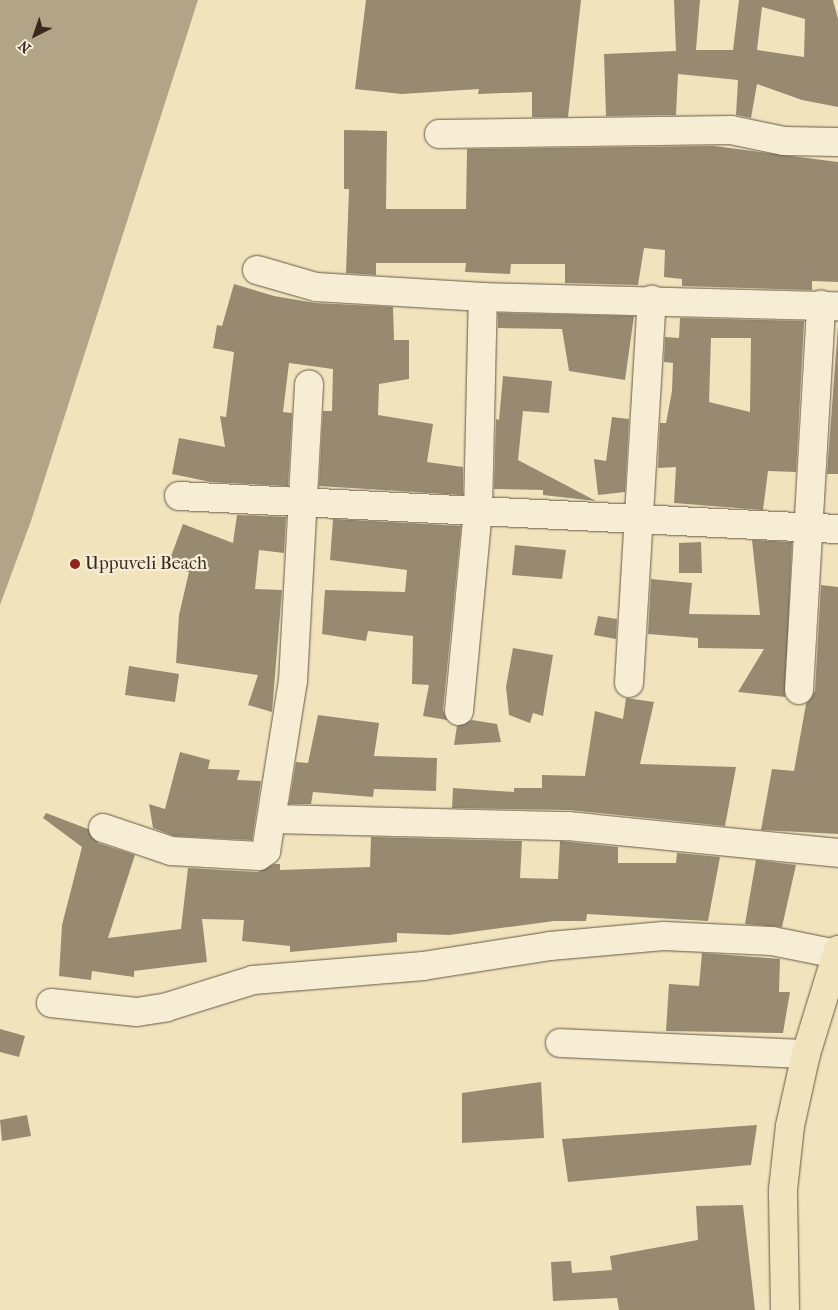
<!DOCTYPE html>
<html>
<head>
<meta charset="utf-8">
<style>
  body { margin:0 }
  #map { position:relative; width:838px; height:1310px; overflow:hidden; background:#f1e4bd; font-family:"IM FELL French Canon",serif }
  div>[style] { position:absolute }
  [style*='--x'] { left:calc(var(--x)*1px); top:calc(var(--y)*1px); width:calc(var(--w)*1px); rotate:calc(var(--a)*1deg) }
  .water>* { inset:0; background:#b2a487 }
  .building>* { inset:0; background:#988a71 }
  .roads { filter:drop-shadow(0 0 1px #665846) drop-shadow(0 0 1px #665846) }
  .minor>* { height:28px; margin:-14px; padding:0 14px; transform-origin:14px; border-radius:14px; background:#f6edd4 }
  .major>* { height:28px; margin:-14px; padding:0 14px; transform-origin:14px; border-radius:14px; background:#f1e4bd }
  .dots>* { width:14px; height:14px; translate:-50% -50%; box-sizing:border-box; border:2px solid #f6edd4; border-radius:50% }
  span { translate:-50% -50%; white-space:nowrap; text-align:center; line-height:1.15; -webkit-text-stroke:4.5px #f6edd4; paint-order:stroke }
  .poi-label { font-size:18px; color:#38291f }
  .left { translate:0 -50%; text-align:left }
  .north { position:absolute; left:10px; top:10px; width:50px; height:50px; -webkit-text-stroke:4px #f6edd4; paint-order:stroke; rotate:221deg; font-size:14px; font-weight:700; line-height:20px; text-align:center; color:#38291f }
  .north::after { content:''; display:block; margin:auto; width:18px; height:22px; background:#38291f; clip-path:polygon(50% 0,100% 100%,50% 72%,0 100%) }
</style>
</head>
<body>
<div id="map">
  <div class="water">
    <i style="clip-path:polygon(0 0,198px 0,31px 521px,0 605px)"></i>
  </div>
  <div class="building">
    <i style="clip-path:polygon(366px 0,581px 0,568px 117px,532px 117px,532px 92px,478px 94px,479px 89px,402px 94px,355px 89px)"></i>
    <i style="clip-path:polygon(evenodd,674px 0,700px 0,696px 50px,733px 50px,739px 0,833px 0,838px 19px,838px 107px,802px 100px,757px 84px,751px 118px,736px 115px,738px 80px,678px 74px,676px 115px,606px 116px,604px 54px,676px 51px,674px 0,762px 7px,805px 19px,804px 57px,757px 50px,762px 7px)"></i>
    <i style="clip-path:polygon(344px 130px,387px 131px,386px 209px,466px 209px,467px 149px,714px 146px,838px 162px,838px 282px,812px 281px,812px 290px,682px 286px,682px 279px,664px 277px,665px 250px,644px 248px,638px 285px,565px 283px,565px 264px,511px 264px,510px 274px,465px 272px,466px 263px,376px 263px,376px 275px,346px 273px,349px 189px,344px 189px)"></i>
    <i style="clip-path:polygon(234px 284px,274px 296px,315px 303px,393px 307px,394px 340px,409px 340px,409px 379px,379px 384px,378px 415px,433px 424px,427px 462px,463px 467px,463px 495px,319px 486px,323px 411px,332px 411px,333px 369px,289px 363px,283px 412px,292px 413px,288px 486px,211px 482px,172px 474px,179px 438px,225px 447px,220px 416px,226px 417px,234px 352px,213px 348px,217px 325px,222px 326px)"></i>
    <i style="clip-path:polygon(498px 313px,634px 316px,625px 380px,569px 371px,562px 329px,498px 328px)"></i>
    <i style="clip-path:polygon(evenodd,680px 318px,804px 321px,796px 472px,768px 471px,763px 510px,674px 503px,676px 467px,658px 468px,660px 423px,666px 423px,672px 391px,673px 363px,664px 362px,665px 337px,679px 338px,680px 318px,711px 338px,751px 338px,750px 412px,709px 402px,711px 338px)"></i>
    <i style="clip-path:polygon(838px 326px,838px 474px,827px 474px)"></i>
    <i style="clip-path:polygon(503px 376px,552px 381px,549px 413px,523px 411px,518px 460px,596px 501px,543px 495px,543px 490px,494px 489px,496px 419px,499px 420px)"></i>
    <i style="clip-path:polygon(612px 417px,629px 419px,625px 492px,598px 495px,594px 459px,606px 461px)"></i>
    <i style="clip-path:polygon(237px 515px,286px 517px,284px 553px,259px 550px,255px 589px,282px 590px,272px 712px,248px 705px,258px 675px,176px 663px,179px 615px,189px 572px,167px 567px,183px 524px,233px 543px)"></i>
    <i style="clip-path:polygon(333px 519px,461px 526px,443px 710px,447px 720px,423px 716px,429px 685px,412px 684px,413px 636px,368px 631px,366px 641px,322px 634px,325px 590px,405px 592px,407px 570px,330px 560px)"></i>
    <i style="clip-path:polygon(752px 540px,792px 542px,785px 697px,738px 692px,764px 649px,698px 648px,698px 638px,648px 634px,651px 579px,692px 583px,689px 614px,760px 615px)"></i>
    <i style="clip-path:polygon(701px 542px,702px 573px,679px 573px,679px 543px)"></i>
    <i style="clip-path:polygon(515px 545px,566px 550px,562px 579px,512px 575px)"></i>
    <i style="clip-path:polygon(821px 585px,838px 587px,838px 834px,761px 830px,772px 769px,794px 771px,806px 704px,815px 691px)"></i>
    <i style="clip-path:polygon(598px 616px,617px 619px,616px 639px,594px 635px)"></i>
    <i style="clip-path:polygon(513px 648px,553px 655px,543px 716px,533px 713px,530px 723px,509px 715px,506px 687px)"></i>
    <i style="clip-path:polygon(129px 666px,179px 674px,175px 702px,125px 695px)"></i>
    <i style="clip-path:polygon(626px 698px,654px 702px,640px 764px,736px 767px,725px 826px,570px 810px,452px 808px,453px 788px,514px 792px,514px 788px,542px 788px,542px 775px,585px 776px,595px 711px,623px 719px)"></i>
    <i style="clip-path:polygon(318px 715px,379px 723px,374px 756px,437px 758px,436px 791px,374px 789px,373px 797px,313px 792px,311px 804px,289px 804px,296px 762px,308px 763px)"></i>
    <i style="clip-path:polygon(472px 720px,497px 724px,501px 742px,454px 745px,457px 726px)"></i>
    <i style="clip-path:polygon(180px 752px,210px 760px,208px 769px,240px 770px,237px 780px,261px 781px,252px 840px,174px 836px,153px 828px,149px 804px,165px 809px)"></i>
    <i style="clip-path:polygon(46px 813px,88px 829px,98px 843px,135px 855px,108px 938px,181px 929px,188px 868px,258px 872px,274px 864px,280px 864px,280px 870px,370px 867px,371px 837px,522px 841px,520px 878px,558px 879px,560px 841px,618px 847px,618px 863px,676px 863px,677px 853px,720px 857px,708px 921px,587px 914px,586px 921px,554px 921px,449px 935px,397px 933px,397px 942px,290px 952px,290px 946px,242px 941px,244px 920px,202px 919px,207px 962px,134px 971px,134px 977px,92px 971px,91px 980px,59px 976px,62px 925px,82px 847px,43px 818px)"></i>
    <i style="clip-path:polygon(756px 860px,796px 865px,782px 927px,745px 924px)"></i>
    <i style="clip-path:polygon(702px 953px,780px 959px,779px 992px,790px 992px,783px 1033px,666px 1031px,669px 984px,699px 986px)"></i>
    <i style="clip-path:polygon(0 1029px,25px 1036px,19px 1057px,0 1052px)"></i>
    <i style="clip-path:polygon(541px 1082px,544px 1138px,462px 1143px,462px 1093px)"></i>
    <i style="clip-path:polygon(27px 1115px,31px 1136px,2px 1141px,0 1120px)"></i>
    <i style="clip-path:polygon(757px 1125px,751px 1165px,568px 1182px,562px 1139px)"></i>
    <i style="clip-path:polygon(743px 1205px,755px 1310px,619px 1310px,617px 1298px,553px 1301px,551px 1262px,571px 1261px,572px 1273px,612px 1270px,610px 1256px,698px 1240px,696px 1206px)"></i>
  </div>
  <div class="roads">
    <div class="minor">
      <i style="--x:439;--y:134;--w:292;--a:-0.8"></i>
      <i style="--x:731;--y:130;--w:54;--a:11.7"></i>
      <i style="--x:784;--y:141;--w:54;--a:1.1"></i>
      <i style="--x:257;--y:270;--w:61;--a:16.1"></i>
      <i style="--x:316;--y:287;--w:167;--a:3.4"></i>
      <i style="--x:483;--y:297;--w:355;--a:1.5"></i>
      <i style="--x:179;--y:496;--w:660;--a:2.87"></i>
      <i style="--x:629;--y:683;--w:384;--a:-86.6"></i>
      <i style="--x:799;--y:690;--w:386;--a:-86.7"></i>
      <i style="--x:459;--y:711;--w:201;--a:-84.6"></i>
      <i style="--x:478;--y:511;--w:214;--a:-88.7"></i>
      <i style="--x:273;--y:819;--w:295;--a:1.4"></i>
      <i style="--x:568;--y:826;--w:271;--a:5.7"></i>
      <i style="--x:103;--y:828;--w:72;--a:18.7"></i>
      <i style="--x:171;--y:851;--w:88;--a:3.3"></i>
      <i style="--x:259;--y:856;--w:9;--a:-36"></i>
      <i style="--x:266;--y:851;--w:172;--a:-81"></i>
      <i style="--x:293;--y:681;--w:297;--a:-86.9"></i>
      <i style="--x:51;--y:1003;--w:86;--a:6"></i>
      <i style="--x:137;--y:1012;--w:30;--a:-9"></i>
      <i style="--x:167;--y:1007;--w:90;--a:-17.4"></i>
      <i style="--x:253;--y:980;--w:171;--a:-4.7"></i>
      <i style="--x:423;--y:966;--w:129;--a:-8.9"></i>
      <i style="--x:550;--y:946;--w:114;--a:-5"></i>
      <i style="--x:664;--y:936;--w:108;--a:2.7"></i>
      <i style="--x:772;--y:941;--w:66;--a:11.3"></i>
      <i style="--x:560;--y:1043;--w:246;--a:2.6"></i>
    </div>
    <div class="major">
      <i style="--x:785;--y:1310;--w:120;--a:-91"></i>
      <i style="--x:783;--y:1190;--w:64;--a:-83.8"></i>
      <i style="--x:790;--y:1126;--w:74;--a:-77.5"></i>
      <i style="--x:806;--y:1054;--w:109;--a:-72.9"></i>
    </div>
  </div>
  <div class="dots">
    <i style="left:75px;top:564px;background:#8f2418"></i>
  </div>
  <div class="poi-label">
    <span class="left" style="left:85px;top:564px">Uppuveli Beach</span>
  </div>
  <div class="north">N</div>
</div>
</body>
</html>
